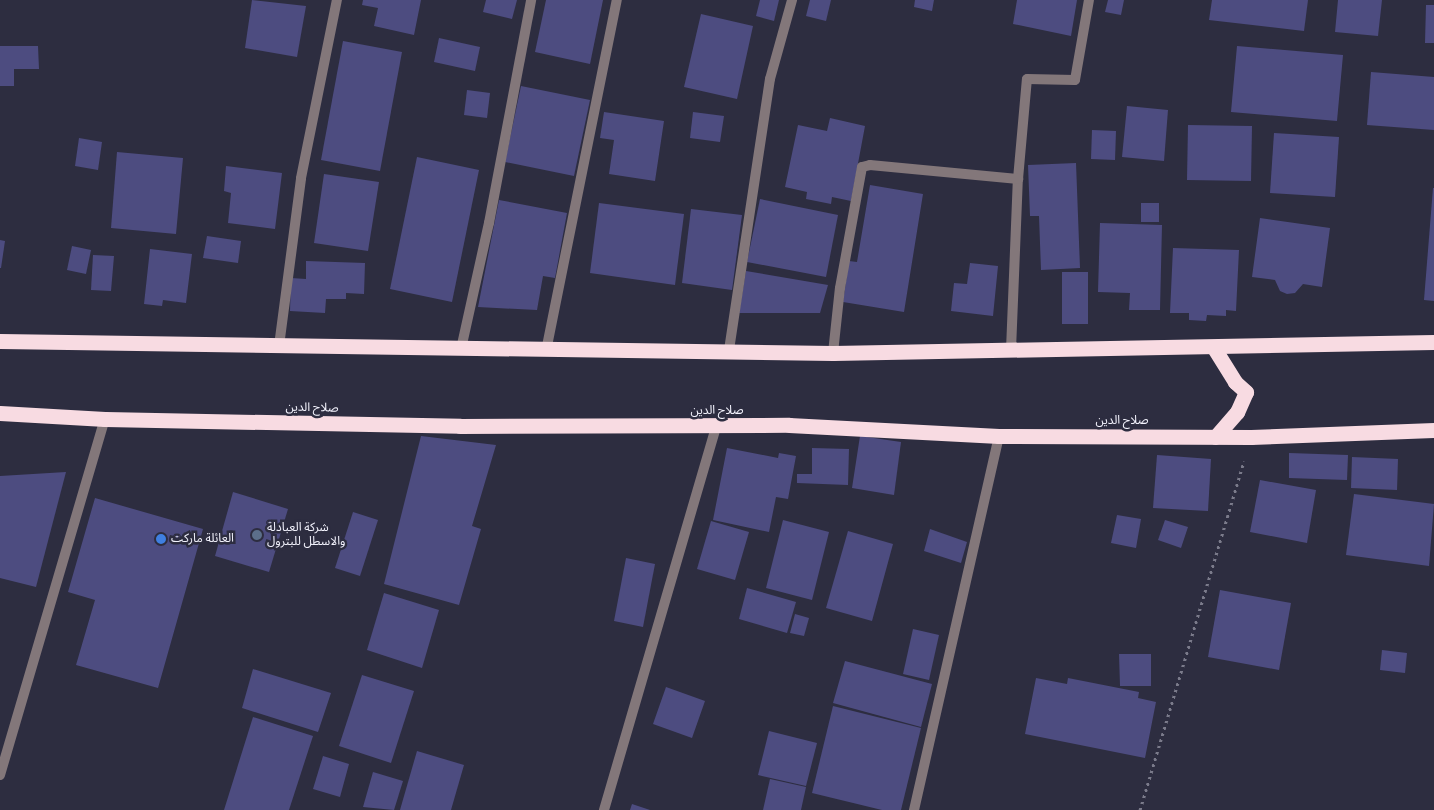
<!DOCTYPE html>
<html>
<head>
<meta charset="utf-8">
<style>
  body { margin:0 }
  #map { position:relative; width:1434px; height:810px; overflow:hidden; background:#2d2d40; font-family:"Archivo Narrow","Noto Sans Arabic",sans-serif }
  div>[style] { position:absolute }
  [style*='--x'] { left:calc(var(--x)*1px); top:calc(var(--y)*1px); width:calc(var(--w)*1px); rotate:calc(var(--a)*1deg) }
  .building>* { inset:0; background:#4d4c80 }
  .path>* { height:3px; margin-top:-1.5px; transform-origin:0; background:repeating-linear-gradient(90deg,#7b7b8b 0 2.5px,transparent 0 6.5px) }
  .lane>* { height:10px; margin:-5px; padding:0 5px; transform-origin:5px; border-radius:5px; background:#83777a }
  .highway>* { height:15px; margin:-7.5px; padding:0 7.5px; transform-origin:7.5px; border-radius:7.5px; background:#f8dbe2 }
  .dots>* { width:14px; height:14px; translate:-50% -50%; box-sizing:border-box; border:2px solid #2d2d40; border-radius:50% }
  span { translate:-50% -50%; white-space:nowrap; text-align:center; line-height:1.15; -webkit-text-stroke:5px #2d2d40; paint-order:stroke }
  .street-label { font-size:12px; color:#f3f3fd }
  .poi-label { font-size:12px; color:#f3f3fd }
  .left { translate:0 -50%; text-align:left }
</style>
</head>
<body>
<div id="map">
  <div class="building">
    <i style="clip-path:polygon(252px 0,306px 6px,297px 57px,245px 48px)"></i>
    <i style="clip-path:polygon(363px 0,421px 0,414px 35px,374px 26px,378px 8px,362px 5px)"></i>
    <i style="clip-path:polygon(486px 0,517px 0,512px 19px,483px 12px)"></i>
    <i style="clip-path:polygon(546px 0,603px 0,590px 64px,535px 52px)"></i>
    <i style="clip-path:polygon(760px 0,779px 0,774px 21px,756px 16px)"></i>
    <i style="clip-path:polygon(810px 0,831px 0,826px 21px,806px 16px)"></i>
    <i style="clip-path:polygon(915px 0,934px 0,932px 11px,914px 7px)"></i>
    <i style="clip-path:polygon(1017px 0,1077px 0,1071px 36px,1013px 24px)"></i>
    <i style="clip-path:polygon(1108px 0,1124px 0,1121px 15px,1105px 12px)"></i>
    <i style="clip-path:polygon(1212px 0,1308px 0,1304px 31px,1209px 20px)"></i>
    <i style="clip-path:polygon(1338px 0,1382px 0,1378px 36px,1335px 32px)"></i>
    <i style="clip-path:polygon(1426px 5px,1434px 5px,1434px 43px,1425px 43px)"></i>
    <i style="clip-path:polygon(701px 14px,753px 26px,737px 99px,684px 87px)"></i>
    <i style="clip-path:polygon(439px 38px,480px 47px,475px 71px,434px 62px)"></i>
    <i style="clip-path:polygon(343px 41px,402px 52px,380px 171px,321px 160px)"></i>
    <i style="clip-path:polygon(0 46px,38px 46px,39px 69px,14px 69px,14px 86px,0 86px)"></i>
    <i style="clip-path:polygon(1237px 46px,1343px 55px,1337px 121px,1231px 112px)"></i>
    <i style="clip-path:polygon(1371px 72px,1434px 77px,1434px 130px,1367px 125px)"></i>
    <i style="clip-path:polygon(521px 86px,590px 100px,574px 176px,505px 162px)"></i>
    <i style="clip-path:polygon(467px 90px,490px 93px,487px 118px,464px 115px)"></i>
    <i style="clip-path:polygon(1127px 106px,1168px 110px,1164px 161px,1122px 157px)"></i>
    <i style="clip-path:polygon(604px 112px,664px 121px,655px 181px,609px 174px,614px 140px,600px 138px)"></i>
    <i style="clip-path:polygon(693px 112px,724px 116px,720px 142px,690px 138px)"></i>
    <i style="clip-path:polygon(830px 118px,865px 126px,851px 201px,832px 197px,831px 204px,806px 199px,807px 192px,785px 187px,798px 125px,827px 131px)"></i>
    <i style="clip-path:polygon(1188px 125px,1252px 126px,1251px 181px,1187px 180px)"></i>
    <i style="clip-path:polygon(1092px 130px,1116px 131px,1115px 160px,1091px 159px)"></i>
    <i style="clip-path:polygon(1274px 133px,1339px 137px,1335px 197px,1270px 193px)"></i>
    <i style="clip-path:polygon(79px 138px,102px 142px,98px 170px,75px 166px)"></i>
    <i style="clip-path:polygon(117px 152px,183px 158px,176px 234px,111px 228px)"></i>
    <i style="clip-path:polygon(417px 157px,479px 170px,452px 302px,390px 289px)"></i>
    <i style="clip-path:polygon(1076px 163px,1080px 268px,1041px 270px,1039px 216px,1030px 216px,1028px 165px)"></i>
    <i style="clip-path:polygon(226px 166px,282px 173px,275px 229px,228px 223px,231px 193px,224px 191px)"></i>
    <i style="clip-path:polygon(324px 174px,379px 182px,368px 251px,314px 243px)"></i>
    <i style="clip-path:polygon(870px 185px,923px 194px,904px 312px,843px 302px,849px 261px,857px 262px)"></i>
    <i style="clip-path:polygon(1433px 188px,1434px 188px,1434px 301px,1424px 300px)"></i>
    <i style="clip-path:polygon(760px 199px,838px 215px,826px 277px,747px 262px)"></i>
    <i style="clip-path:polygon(499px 200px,567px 213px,555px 278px,543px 276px,537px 310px,478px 307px)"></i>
    <i style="clip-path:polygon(599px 203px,684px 214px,675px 285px,590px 273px)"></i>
    <i style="clip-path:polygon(1141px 203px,1159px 203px,1159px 222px,1141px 222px)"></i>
    <i style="clip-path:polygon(691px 209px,742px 215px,732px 290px,682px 283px)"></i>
    <i style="clip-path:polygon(1260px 218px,1330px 228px,1322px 287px,1303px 284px,1295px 293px,1287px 294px,1280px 291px,1275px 280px,1252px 277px)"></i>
    <i style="clip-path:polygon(1100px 223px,1162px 225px,1160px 310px,1129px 310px,1130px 293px,1098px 292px)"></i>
    <i style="clip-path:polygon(207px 236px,241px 241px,238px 263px,203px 258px)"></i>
    <i style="clip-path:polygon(0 240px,5px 241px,1px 268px,0 268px)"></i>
    <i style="clip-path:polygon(72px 246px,91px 250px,86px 274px,67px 270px)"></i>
    <i style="clip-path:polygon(1173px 248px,1239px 250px,1236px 311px,1226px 310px,1226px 316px,1207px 315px,1206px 321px,1189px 320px,1189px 313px,1170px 313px)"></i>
    <i style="clip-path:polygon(150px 249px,192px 254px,186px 303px,163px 300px,162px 306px,144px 304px)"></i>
    <i style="clip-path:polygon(93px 255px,114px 256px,111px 291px,91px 290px)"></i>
    <i style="clip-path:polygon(306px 261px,365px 263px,364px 294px,346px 293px,346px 299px,326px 299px,325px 313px,290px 311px,291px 278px,306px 279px)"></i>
    <i style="clip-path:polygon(970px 263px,998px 266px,993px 316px,951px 311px,954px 283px,967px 284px)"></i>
    <i style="clip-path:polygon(746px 271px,828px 285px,820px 313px,739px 313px)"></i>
    <i style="clip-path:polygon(1062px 272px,1088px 272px,1088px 324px,1062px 324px)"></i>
    <i style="clip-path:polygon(421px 436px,496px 445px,472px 526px,481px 529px,459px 605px,384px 584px)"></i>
    <i style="clip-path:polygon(860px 436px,901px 442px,894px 495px,852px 488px)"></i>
    <i style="clip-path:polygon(727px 448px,778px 458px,779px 453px,796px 456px,788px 499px,776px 497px,769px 532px,713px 520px)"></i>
    <i style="clip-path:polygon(812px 448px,849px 449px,848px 485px,797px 483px,797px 474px,812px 474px)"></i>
    <i style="clip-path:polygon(1289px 453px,1348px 455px,1347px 480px,1289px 478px)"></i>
    <i style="clip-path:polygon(1157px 455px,1211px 459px,1208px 511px,1153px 508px)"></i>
    <i style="clip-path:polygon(1352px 457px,1398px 459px,1397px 490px,1351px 488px)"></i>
    <i style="clip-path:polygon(66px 472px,36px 587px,0 578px,0 476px)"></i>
    <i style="clip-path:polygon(1260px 480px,1316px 490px,1307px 543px,1250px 532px)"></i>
    <i style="clip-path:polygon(233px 492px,288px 509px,269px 572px,215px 556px)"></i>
    <i style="clip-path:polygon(1354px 494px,1434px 504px,1429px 566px,1346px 555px)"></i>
    <i style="clip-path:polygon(95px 498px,203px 529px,158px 688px,76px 665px,95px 600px,68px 592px)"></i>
    <i style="clip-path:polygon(353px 512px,378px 520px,360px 576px,335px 568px)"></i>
    <i style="clip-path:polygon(1117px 515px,1141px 519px,1136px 548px,1111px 543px)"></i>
    <i style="clip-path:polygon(783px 520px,829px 532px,812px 600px,766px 588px)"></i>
    <i style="clip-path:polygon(1165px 520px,1188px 527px,1181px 548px,1158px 540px)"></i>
    <i style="clip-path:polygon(711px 521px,749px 532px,735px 580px,697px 569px)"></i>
    <i style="clip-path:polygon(930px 529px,967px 542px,961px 563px,924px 551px)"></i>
    <i style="clip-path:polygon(848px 531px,893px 544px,872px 621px,826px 608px)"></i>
    <i style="clip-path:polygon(626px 558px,655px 564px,643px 627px,614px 621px)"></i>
    <i style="clip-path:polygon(747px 588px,796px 602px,787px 633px,739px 619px)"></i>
    <i style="clip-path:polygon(1220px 590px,1291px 603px,1279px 670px,1208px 657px)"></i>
    <i style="clip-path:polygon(384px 593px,439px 610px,422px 668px,367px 650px)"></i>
    <i style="clip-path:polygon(795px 614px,809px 618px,804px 636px,790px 633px)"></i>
    <i style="clip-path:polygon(913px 629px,939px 635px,929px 680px,903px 674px)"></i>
    <i style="clip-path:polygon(1382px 650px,1407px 653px,1405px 673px,1380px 670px)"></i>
    <i style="clip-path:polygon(1119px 654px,1151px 654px,1151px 686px,1120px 686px)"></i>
    <i style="clip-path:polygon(845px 661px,932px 684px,921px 727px,833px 703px)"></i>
    <i style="clip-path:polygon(253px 669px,331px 693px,318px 732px,242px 708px)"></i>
    <i style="clip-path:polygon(362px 675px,414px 691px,391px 763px,339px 746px)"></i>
    <i style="clip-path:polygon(1036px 678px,1067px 684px,1068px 678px,1139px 692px,1138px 698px,1156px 702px,1145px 758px,1025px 734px)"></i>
    <i style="clip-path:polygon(666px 687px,705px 701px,692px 738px,653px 724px)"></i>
    <i style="clip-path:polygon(833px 706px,921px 728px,901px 810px,882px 810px,812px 793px)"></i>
    <i style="clip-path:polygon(253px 717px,313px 736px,289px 810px,224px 810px)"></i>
    <i style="clip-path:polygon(769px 731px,817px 743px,806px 786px,758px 775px)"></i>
    <i style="clip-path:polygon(417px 751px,464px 765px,451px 810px,400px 810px)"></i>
    <i style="clip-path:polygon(323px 756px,349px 764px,340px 797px,313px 789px)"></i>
    <i style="clip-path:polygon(373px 772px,403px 781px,394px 810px,363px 807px)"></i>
    <i style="clip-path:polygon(770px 779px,806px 787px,801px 810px,763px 810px)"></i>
    <i style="clip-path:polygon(632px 804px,650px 810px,630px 810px)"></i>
  </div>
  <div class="path">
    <i style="--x:1140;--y:810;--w:364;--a:-73.4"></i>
  </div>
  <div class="lane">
    <i style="--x:279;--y:346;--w:169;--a:-82.5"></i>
    <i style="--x:301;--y:178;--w:182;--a:-78.6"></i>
    <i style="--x:461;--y:349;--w:129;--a:-77.5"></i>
    <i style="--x:489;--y:223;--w:227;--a:-79.3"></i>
    <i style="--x:729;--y:350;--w:274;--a:-81.4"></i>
    <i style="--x:770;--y:79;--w:82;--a:-74.4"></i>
    <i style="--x:1011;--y:350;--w:171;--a:-87.7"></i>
    <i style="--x:1018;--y:179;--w:100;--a:-84.9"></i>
    <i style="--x:1027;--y:79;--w:48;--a:1.2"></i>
    <i style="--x:1075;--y:80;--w:81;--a:-80.1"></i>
    <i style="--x:546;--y:351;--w:358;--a:-78.6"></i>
    <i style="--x:833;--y:353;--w:65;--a:-83.9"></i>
    <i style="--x:840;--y:288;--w:123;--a:-79.7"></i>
    <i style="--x:862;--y:167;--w:8;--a:-14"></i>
    <i style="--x:870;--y:165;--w:149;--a:5.4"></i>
    <i style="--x:0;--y:775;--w:371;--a:-73.6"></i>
    <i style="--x:604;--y:810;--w:399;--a:-73.7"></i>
    <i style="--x:914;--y:810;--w:384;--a:-77.2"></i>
  </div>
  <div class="highway">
    <i style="--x:0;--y:341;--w:833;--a:0.83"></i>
    <i style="--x:833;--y:353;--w:601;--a:-1.05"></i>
    <i style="--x:1214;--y:348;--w:40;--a:58"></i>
    <i style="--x:1235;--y:382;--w:15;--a:42"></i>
    <i style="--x:1246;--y:392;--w:22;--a:114"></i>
    <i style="--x:1237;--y:412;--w:33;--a:131"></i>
    <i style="--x:0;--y:413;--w:105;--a:3.3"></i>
    <i style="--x:105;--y:419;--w:355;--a:1.1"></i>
    <i style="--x:460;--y:426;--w:329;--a:-0.2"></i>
    <i style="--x:789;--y:425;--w:210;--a:3"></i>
    <i style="--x:999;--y:436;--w:252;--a:0.2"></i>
    <i style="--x:1251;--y:437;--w:183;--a:-2.2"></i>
  </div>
  <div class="dots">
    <i style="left:257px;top:535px;background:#5c6f8a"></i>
    <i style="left:161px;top:539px;background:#3f7fe0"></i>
  </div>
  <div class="street-label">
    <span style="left:312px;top:408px;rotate:1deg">صلاح الدين</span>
    <span style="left:717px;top:411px">صلاح الدين</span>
    <span style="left:1122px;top:421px">صلاح الدين</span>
  </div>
  <div class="poi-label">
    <span class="left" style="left:267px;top:535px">شركة العبادلة<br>والاسطل للبترول</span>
    <span class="left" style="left:171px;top:539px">العائلة ماركت</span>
  </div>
</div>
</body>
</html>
